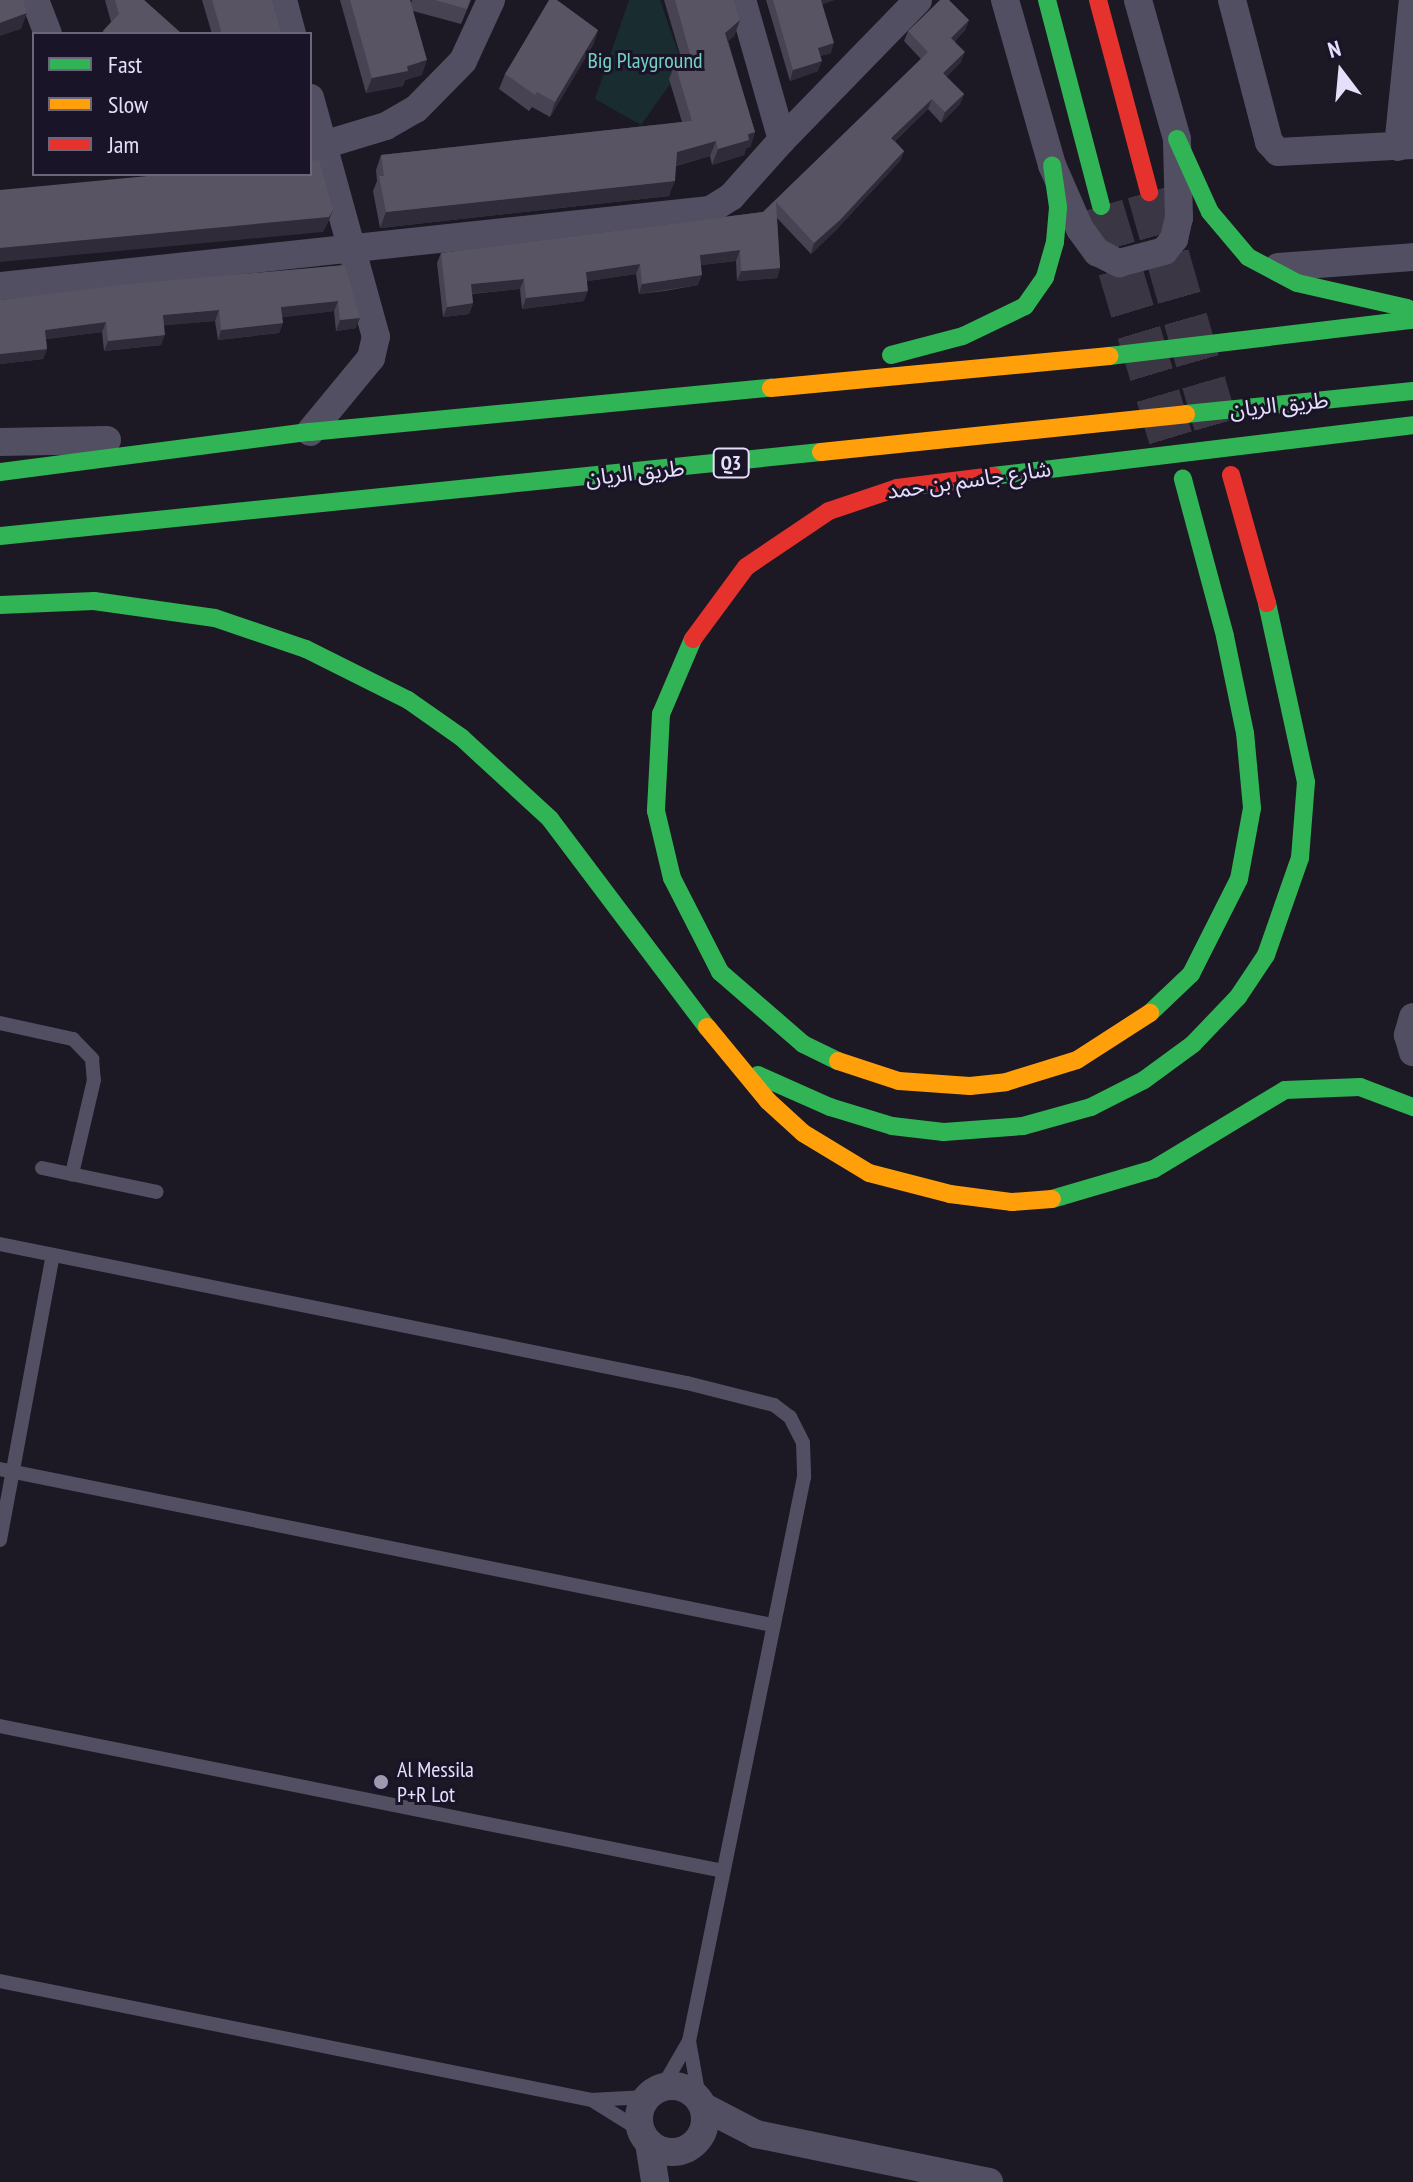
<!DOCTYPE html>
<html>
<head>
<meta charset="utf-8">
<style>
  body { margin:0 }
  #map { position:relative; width:1413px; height:2182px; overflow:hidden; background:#1c1824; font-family:"PT Sans Narrow","Noto Sans Arabic",sans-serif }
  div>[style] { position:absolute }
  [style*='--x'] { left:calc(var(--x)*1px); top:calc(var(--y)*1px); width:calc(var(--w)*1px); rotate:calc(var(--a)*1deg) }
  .green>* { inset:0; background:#192c2f }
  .primary-tunnel>* { height:44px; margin-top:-22px; transform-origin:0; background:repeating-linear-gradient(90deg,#3a3644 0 44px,transparent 0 66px) }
  .lane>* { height:14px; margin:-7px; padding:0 7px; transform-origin:7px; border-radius:7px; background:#524f63 }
  .street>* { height:28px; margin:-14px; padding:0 14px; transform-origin:14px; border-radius:14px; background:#524f63 }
  .street>.ring { margin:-14px; padding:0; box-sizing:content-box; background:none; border:28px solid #524f63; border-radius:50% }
  .fast>* { height:18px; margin:-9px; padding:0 9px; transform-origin:9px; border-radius:9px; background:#30b455 }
  .slow>* { height:18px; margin:-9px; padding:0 9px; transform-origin:9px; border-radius:9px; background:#ff9f0a }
  .jam>* { height:18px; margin:-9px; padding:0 9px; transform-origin:9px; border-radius:9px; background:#e5322d }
  .wall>* { inset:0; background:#474352 }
  .shaded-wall>* { inset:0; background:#2f2b38 }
  .building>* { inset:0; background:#585464 }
  .dots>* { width:22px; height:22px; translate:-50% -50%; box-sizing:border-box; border:4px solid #1a1428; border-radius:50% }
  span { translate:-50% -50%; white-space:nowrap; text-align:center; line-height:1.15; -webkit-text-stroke:6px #1a1428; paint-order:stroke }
  .shield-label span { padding:2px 6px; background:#1a1428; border:2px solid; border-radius:6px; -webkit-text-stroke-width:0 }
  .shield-label { font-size:20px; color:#e6dffb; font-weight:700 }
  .park-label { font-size:22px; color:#74d2c5 }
  .street-label { font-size:22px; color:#e6dffb }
  .poi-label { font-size:22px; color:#e6dffb }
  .left { translate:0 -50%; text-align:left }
  .legend { position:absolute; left:32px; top:32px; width:280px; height:144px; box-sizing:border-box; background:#1a1428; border:2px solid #6c657c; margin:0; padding:10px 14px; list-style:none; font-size:24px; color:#e6dffb }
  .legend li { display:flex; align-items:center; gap:16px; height:40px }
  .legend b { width:40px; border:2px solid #6c657c }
  .north { position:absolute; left:1301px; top:32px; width:80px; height:80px; -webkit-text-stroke:6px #1a1428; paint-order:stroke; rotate:344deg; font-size:22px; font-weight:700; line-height:32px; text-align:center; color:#e6dffb }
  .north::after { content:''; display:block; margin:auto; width:28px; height:36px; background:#e6dffb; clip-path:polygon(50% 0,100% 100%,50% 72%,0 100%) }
</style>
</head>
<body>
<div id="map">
  <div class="green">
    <i style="clip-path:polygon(629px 0,660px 0,683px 66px,641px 125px,595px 99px)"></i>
  </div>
  <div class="primary-tunnel">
    <i style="--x:1149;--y:192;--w:264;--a:74"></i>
    <i style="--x:1101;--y:206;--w:258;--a:73.3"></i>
  </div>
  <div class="lane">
    <i style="--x:0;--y:1023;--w:75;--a:12.4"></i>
    <i style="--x:73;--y:1039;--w:28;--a:46"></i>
    <i style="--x:92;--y:1059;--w:21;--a:85"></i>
    <i style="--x:94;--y:1080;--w:97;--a:103.2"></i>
    <i style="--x:42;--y:1168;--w:117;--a:11.8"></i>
    <i style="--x:0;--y:1244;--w:701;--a:11.44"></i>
    <i style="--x:687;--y:1383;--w:90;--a:14.2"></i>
    <i style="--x:774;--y:1405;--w:20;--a:37"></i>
    <i style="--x:790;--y:1417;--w:29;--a:63"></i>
    <i style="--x:803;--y:1443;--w:34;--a:88"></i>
    <i style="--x:804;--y:1477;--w:576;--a:101.52"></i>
    <i style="--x:689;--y:2041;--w:52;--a:120"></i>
    <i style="--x:0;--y:1469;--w:788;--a:11.42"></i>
    <i style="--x:0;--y:1540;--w:290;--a:-79.5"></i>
    <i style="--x:0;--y:1726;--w:737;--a:11.34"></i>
    <i style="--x:0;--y:1981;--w:603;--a:11.38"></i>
    <i style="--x:591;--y:2100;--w:55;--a:-3.1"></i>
    <i style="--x:689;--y:2041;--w:57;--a:79.9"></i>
    <i style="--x:595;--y:2102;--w:53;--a:31.9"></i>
  </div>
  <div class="street">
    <i style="--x:35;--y:0;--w:36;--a:69"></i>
    <i style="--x:283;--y:0;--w:35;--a:75"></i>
    <i style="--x:1005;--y:0;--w:172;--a:74.1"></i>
    <i style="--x:1052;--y:165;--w:70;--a:66.4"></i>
    <i style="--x:1080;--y:229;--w:29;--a:54"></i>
    <i style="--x:1097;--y:252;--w:25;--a:27"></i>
    <i style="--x:1119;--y:263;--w:47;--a:-14.9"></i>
    <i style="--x:1164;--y:251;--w:16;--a:-50"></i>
    <i style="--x:1174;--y:239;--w:22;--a:-77"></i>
    <i style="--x:1179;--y:218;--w:79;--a:-91.5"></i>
    <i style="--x:1177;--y:139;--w:144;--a:-105.7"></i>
    <i style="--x:1232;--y:0;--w:147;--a:75.4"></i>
    <i style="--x:1269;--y:142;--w:13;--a:48"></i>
    <i style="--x:1278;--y:152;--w:135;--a:-3"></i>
    <i style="--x:782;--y:140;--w:195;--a:-45.8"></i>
    <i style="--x:1398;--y:147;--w:148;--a:-84.2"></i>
    <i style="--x:310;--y:149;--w:79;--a:-16.8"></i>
    <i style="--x:386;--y:126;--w:34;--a:-30"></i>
    <i style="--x:416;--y:109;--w:67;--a:-45.6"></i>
    <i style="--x:463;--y:61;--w:67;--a:-65.3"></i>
    <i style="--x:1278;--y:267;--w:135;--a:-4.2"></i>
    <i style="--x:0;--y:286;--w:714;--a:-6.11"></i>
    <i style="--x:710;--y:210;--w:25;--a:-32"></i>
    <i style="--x:731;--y:197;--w:76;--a:-48.2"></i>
    <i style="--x:782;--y:140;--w:146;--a:-105.9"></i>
    <i style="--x:310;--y:432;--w:96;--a:-50.5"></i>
    <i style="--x:371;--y:358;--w:22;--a:-77"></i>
    <i style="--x:376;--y:337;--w:248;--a:-105.4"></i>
    <i style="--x:0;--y:442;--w:107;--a:-1.1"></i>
    <i style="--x:1413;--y:1017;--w:19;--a:106"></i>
    <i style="--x:1408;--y:1035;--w:18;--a:74"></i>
    <i class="ring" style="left:639px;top:2086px;width:38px;height:38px"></i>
    <i style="--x:704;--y:2107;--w:59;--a:27.4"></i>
    <i style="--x:756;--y:2134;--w:238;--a:11.6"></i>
    <i style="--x:649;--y:2143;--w:39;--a:81"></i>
  </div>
  <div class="fast">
    <i style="--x:1047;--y:0;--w:213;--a:75.3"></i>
    <i style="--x:1177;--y:139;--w:80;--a:65.7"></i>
    <i style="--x:1210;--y:212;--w:59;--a:49.8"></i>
    <i style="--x:1248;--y:257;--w:55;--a:28"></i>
    <i style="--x:1297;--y:283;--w:113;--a:12.8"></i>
    <i style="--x:891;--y:355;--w:74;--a:-14.8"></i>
    <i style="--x:963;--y:336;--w:69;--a:-25.8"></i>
    <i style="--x:1025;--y:306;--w:35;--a:-55"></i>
    <i style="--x:1045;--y:277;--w:36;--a:-74"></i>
    <i style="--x:1055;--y:242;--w:35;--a:-85"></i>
    <i style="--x:1058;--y:207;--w:42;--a:-98.1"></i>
    <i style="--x:1109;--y:356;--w:306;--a:-6.8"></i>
    <i style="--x:1186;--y:414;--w:228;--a:-5.8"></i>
    <i style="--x:0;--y:472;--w:313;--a:-7.4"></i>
    <i style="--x:310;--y:432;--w:463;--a:-5.5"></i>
    <i style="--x:993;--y:476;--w:423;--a:-6.9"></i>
    <i style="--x:0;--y:536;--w:825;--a:-5.84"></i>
    <i style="--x:0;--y:605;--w:94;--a:-2.4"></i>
    <i style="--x:94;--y:601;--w:122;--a:8"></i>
    <i style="--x:215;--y:618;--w:96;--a:18.8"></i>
    <i style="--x:306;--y:649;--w:114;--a:26.6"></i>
    <i style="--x:408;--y:700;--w:66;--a:35.1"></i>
    <i style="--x:462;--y:738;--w:120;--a:42.6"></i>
    <i style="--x:550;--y:819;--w:261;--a:53"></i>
    <i style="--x:693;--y:639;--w:82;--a:113.1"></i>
    <i style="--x:661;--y:714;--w:97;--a:93"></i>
    <i style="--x:656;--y:811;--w:69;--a:76.6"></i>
    <i style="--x:672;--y:878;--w:106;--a:62.9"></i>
    <i style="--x:720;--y:972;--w:110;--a:40.9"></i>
    <i style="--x:803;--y:1044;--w:39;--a:26"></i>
    <i style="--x:1150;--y:1013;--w:57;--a:-43.6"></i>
    <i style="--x:1191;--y:974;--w:106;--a:-63.2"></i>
    <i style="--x:1239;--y:879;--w:72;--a:-79.6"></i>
    <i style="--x:1252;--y:808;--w:75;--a:-95.3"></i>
    <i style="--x:1245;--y:733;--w:99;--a:-101.7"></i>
    <i style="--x:1225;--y:636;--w:163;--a:-105"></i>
    <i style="--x:758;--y:1075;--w:79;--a:24"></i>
    <i style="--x:830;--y:1107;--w:65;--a:17"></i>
    <i style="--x:892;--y:1126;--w:52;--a:6.6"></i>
    <i style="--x:944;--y:1132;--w:79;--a:-4.3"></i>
    <i style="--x:1023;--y:1126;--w:71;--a:-15.6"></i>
    <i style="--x:1091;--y:1107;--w:59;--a:-27"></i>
    <i style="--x:1144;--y:1080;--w:61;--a:-36.3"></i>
    <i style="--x:1193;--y:1044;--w:65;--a:-46.2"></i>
    <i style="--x:1238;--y:997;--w:50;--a:-56.3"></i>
    <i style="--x:1266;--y:955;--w:103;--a:-70.7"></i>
    <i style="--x:1300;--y:858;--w:76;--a:-85.5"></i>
    <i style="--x:1306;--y:782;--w:183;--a:-102.3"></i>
    <i style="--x:1052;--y:1199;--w:106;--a:-16.4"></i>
    <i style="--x:1154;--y:1169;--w:153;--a:-31.1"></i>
    <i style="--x:1285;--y:1090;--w:75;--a:-2.3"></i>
    <i style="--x:1360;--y:1087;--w:57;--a:20.7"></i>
  </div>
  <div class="slow">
    <i style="--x:771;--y:388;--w:340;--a:-5.4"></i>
    <i style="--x:821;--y:452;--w:367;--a:-5.9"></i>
    <i style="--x:707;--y:1027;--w:96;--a:50.5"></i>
    <i style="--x:768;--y:1101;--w:47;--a:42.4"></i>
    <i style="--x:803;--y:1133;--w:77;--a:31.2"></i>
    <i style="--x:869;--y:1173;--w:84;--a:14.5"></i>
    <i style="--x:950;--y:1194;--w:63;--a:7.4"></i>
    <i style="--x:1012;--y:1202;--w:40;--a:-4.3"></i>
    <i style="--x:838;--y:1061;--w:64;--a:18.2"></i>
    <i style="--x:899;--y:1081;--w:71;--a:4"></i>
    <i style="--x:970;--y:1086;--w:36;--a:-6"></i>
    <i style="--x:1006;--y:1082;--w:74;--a:-17.2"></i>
    <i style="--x:1077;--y:1060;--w:87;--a:-32.8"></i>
  </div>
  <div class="jam">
    <i style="--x:1098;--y:0;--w:199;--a:75.1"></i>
    <i style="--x:1231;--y:475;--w:133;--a:74.3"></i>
    <i style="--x:693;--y:639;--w:89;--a:-53.6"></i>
    <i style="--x:746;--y:567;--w:100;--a:-34"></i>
    <i style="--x:829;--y:511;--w:72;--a:-18.7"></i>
    <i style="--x:897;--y:488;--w:97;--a:-7.1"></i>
  </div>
  <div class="wall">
    <i style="clip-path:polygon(105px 0,144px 0,182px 34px,102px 34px,103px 31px,111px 22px)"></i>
    <i style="clip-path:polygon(202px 0,272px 0,282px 34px,212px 34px)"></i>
    <i style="clip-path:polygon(340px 0,410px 0,411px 3px,412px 0,471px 0,461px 24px,413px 11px,422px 75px,405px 80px,403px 86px,366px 93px)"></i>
    <i style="clip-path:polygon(664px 0,734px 0,740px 20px,734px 36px,728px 41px,755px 132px,750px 147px,746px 148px,744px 155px,712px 165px,710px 156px,676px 166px,669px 196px,380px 228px,373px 191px,377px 181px,376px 170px,381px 155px,682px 122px,669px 79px,675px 64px,682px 61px)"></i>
    <i style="clip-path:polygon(766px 0,834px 0,822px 4px,831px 53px,820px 56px,818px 71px,790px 81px)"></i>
    <i style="clip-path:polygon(969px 20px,965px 30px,955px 41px,961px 62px,946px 77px,964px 94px,960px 104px,941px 123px,928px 109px,895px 141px,904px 151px,900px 161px,836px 230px,811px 254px,777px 218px,780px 268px,777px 278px,737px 281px,736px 261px,701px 265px,698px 285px,665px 291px,639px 294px,636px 274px,587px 281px,584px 301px,522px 309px,520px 289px,472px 294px,473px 303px,469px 314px,443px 317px,437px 263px,441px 253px,763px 212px,921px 59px,904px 41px,908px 31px)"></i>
    <i style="clip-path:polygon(598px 30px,593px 45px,550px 117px,532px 107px,529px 111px,499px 89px,505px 74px)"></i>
    <i style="clip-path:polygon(345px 265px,356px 328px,336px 331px,334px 311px,282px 317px,283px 323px,279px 333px,218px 340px,215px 321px,164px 325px,161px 345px,104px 351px,102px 332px,46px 339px,47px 349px,43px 359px,0 364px,0 300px)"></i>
  </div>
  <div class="shaded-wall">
    <i style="clip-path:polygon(818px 0,834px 0,816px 7px)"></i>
    <i style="clip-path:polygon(27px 13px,21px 29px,0 36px,0 23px)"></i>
    <i style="clip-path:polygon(740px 20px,734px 36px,720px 48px,725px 33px)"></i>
    <i style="clip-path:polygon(969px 20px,965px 30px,948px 48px,951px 38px)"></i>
    <i style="clip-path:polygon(598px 30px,593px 45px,550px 117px,555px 102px)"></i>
    <i style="clip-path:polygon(834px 43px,831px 53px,814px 58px,818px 48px)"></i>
    <i style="clip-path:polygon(965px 52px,961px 62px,939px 84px,943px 73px)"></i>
    <i style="clip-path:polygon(427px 60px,422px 75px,405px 80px,403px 86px,366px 93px,372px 78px)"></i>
    <i style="clip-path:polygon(822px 61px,818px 71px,790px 81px,793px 70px)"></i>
    <i style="clip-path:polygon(964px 94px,960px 104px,941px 123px,945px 112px)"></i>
    <i style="clip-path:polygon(932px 99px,928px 109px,887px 148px,891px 138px)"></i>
    <i style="clip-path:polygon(755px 132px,750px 147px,746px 148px,744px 155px,712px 165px,718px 149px,748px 134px)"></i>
    <i style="clip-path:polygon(716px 141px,710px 156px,671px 167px,677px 152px)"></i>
    <i style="clip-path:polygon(904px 151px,900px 161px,836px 230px,811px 254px,814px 243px)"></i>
    <i style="clip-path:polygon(675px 181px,669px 196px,380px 228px,386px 212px)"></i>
    <i style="clip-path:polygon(333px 210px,327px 225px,323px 232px,0 262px,0 248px)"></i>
    <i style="clip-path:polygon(740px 250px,736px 261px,696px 266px,700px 255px)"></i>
    <i style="clip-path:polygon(640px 264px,636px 274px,582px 282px,586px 272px)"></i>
    <i style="clip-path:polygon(780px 268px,777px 278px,737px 281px,741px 271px)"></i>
    <i style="clip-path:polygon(702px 275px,698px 285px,639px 294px,642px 284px)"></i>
    <i style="clip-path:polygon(524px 279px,520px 289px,467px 294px,471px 284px)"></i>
    <i style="clip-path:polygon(588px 291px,584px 301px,522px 309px,526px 298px)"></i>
    <i style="clip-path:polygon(338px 301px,334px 311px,278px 318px,281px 307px)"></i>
    <i style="clip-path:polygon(473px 303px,469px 314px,443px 317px,447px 307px)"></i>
    <i style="clip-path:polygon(219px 310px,215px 321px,159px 326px,163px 315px)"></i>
    <i style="clip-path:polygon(360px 318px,356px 328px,336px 331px,340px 320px)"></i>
    <i style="clip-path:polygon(106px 322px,102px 332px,41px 340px,45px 330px)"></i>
    <i style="clip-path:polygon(283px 323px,279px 333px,218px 340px,221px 330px)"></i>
    <i style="clip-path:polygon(165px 335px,161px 345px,104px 351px,108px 341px)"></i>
    <i style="clip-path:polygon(47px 349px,43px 359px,0 364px,0 354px)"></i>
  </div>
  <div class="building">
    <i style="clip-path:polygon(0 0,23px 0,27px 13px,0 23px)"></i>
    <i style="clip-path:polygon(115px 0,144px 0,182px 34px,107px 34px,103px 31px,119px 14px)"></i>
    <i style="clip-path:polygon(212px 0,272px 0,282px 34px,222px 34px)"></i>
    <i style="clip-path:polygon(350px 0,410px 0,427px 60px,407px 66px,408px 71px,372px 78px)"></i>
    <i style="clip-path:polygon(435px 0,470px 0,467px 9px)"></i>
    <i style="clip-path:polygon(549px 0,557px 0,598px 30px,555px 102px,537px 92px,535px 95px,505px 74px)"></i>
    <i style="clip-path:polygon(675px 0,734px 0,740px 20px,725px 33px,755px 132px,748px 134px,749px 140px,718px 149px,716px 141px,677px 152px,675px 181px,386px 212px,379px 176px,384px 176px,381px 155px,692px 121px,675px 64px,690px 59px,690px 54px)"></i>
    <i style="clip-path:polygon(773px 0,821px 0,834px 43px,818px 48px,822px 61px,793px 70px)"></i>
    <i style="clip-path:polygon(940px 0,949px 0,969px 20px,951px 38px,965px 52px,943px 73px,964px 94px,945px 112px,932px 99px,891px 138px,904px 151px,840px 220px,814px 243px,776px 202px,780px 268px,741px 271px,740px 250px,700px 255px,702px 275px,669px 280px,642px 284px,640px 264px,586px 272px,588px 291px,526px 298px,524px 279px,471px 284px,473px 303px,447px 307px,441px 253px,763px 212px,928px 52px,908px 31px)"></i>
    <i style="clip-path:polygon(319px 160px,333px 210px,329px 217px,0 248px,0 190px,169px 174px,310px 174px,310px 161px)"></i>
    <i style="clip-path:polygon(345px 265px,360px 318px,340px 320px,338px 301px,281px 307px,283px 323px,221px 330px,219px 310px,163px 315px,165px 335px,108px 341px,106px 322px,45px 330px,47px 349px,0 354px,0 300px,128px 284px)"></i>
  </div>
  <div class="dots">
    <i style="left:381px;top:1782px;background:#9f99b0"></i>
  </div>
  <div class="shield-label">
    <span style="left:731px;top:463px">Q3</span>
  </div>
  <div class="park-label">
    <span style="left:645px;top:61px">Big Playground</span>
  </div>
  <div class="street-label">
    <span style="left:1279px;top:405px;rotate:-6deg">طريق الريان</span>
    <span style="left:635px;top:473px;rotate:-6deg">طريق الريان</span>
    <span style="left:969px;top:480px;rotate:-8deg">شارع جاسم بن حمد</span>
  </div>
  <div class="poi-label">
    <span class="left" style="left:397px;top:1782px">Al Messila<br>P+R Lot</span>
  </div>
  <ul class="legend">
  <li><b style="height:10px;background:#30b455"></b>Fast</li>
  <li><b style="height:10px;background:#ff9f0a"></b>Slow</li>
  <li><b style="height:10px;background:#e5322d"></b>Jam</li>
  </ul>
  <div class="north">N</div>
</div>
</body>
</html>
